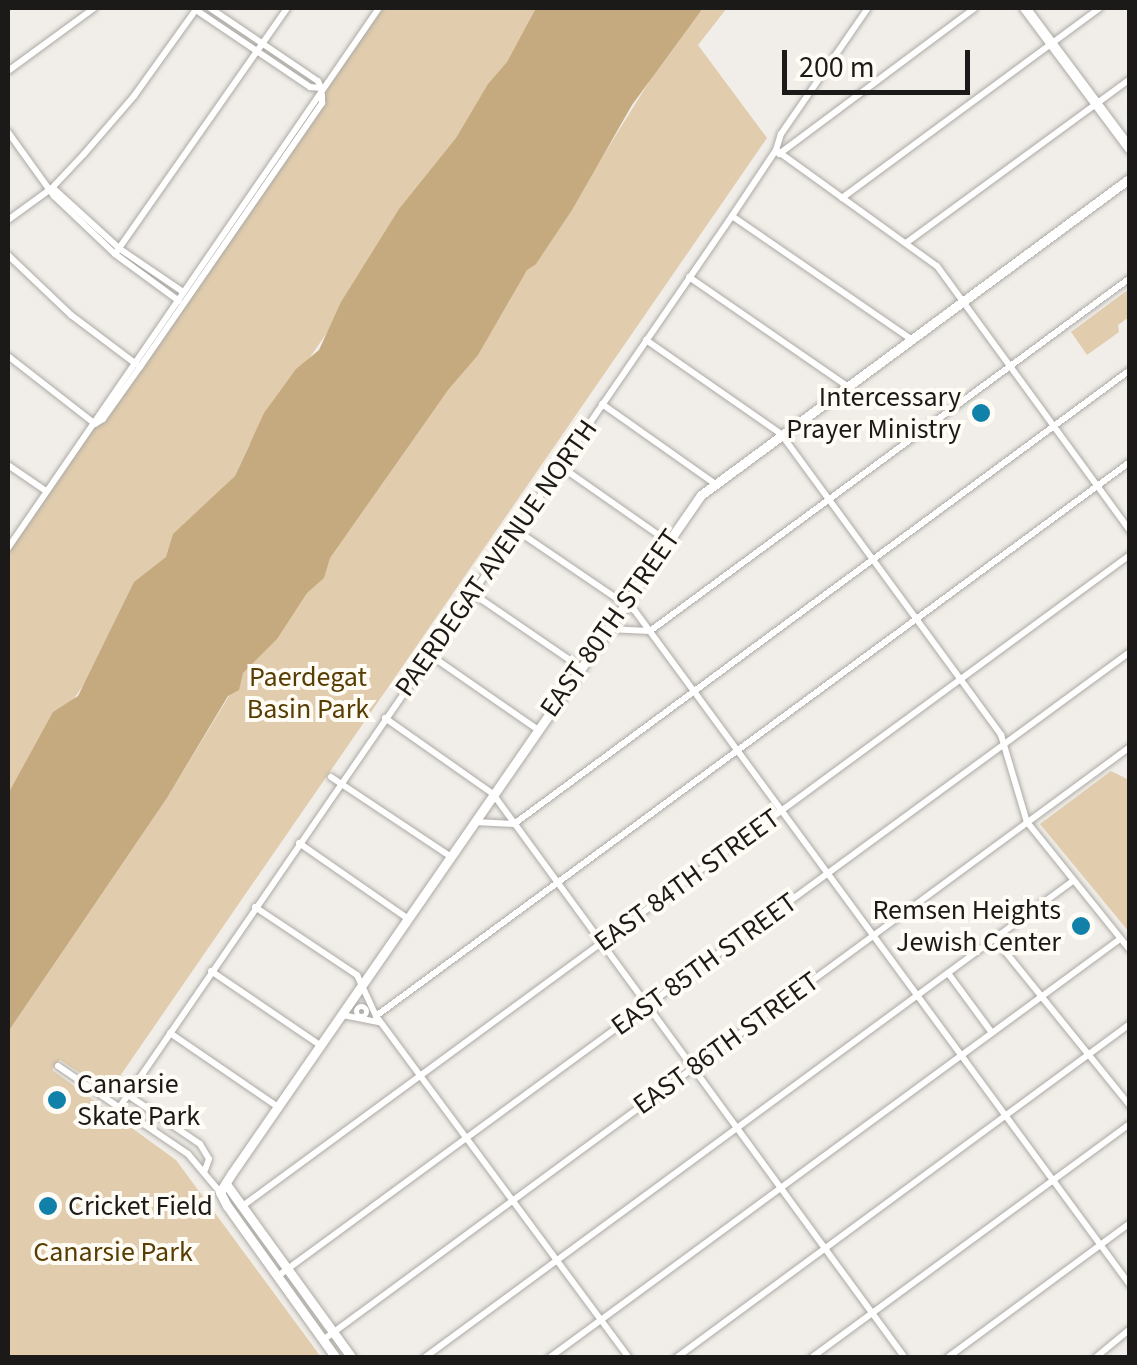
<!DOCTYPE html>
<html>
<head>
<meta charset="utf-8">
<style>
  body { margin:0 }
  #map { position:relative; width:1137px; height:1365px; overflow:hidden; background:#f1eee9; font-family:"Source Sans 3",sans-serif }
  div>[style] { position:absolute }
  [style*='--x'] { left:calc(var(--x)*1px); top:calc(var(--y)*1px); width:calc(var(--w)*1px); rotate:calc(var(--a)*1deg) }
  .green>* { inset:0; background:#e1cdae }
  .water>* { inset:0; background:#c5aa7f }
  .roads { filter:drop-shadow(0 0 2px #adaaa5) drop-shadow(0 0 2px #adaaa5) }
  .pedestrian>* { height:5px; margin:-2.5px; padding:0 2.5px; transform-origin:2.5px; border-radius:2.5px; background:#fff }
  .pedestrian>.ring { margin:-2.5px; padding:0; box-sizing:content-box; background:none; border:5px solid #fff; border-radius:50% }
  .minor>* { height:6px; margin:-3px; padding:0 3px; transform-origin:3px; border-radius:3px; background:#fff }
  .tertiary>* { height:9px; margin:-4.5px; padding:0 4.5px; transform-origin:4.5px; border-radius:4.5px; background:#fff }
  .secondary>* { height:10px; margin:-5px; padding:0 5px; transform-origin:5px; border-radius:5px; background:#fff }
  .dots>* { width:28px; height:28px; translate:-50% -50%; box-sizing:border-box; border:5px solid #fffcf6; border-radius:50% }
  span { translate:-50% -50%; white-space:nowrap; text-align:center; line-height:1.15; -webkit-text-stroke:8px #fffcf6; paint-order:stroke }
  .poi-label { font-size:28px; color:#1c1a19 }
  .right { translate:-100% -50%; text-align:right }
  .left { translate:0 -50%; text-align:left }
  .street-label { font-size:28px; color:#1c1a19 }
  .park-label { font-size:28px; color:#583d03 }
  .frame { position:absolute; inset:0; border:10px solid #1c1a19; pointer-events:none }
  .scale { position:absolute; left:782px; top:50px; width:188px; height:45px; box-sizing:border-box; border:5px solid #1c1a19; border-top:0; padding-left:12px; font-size:30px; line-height:35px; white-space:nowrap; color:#1c1a19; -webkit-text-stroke:8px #fffcf6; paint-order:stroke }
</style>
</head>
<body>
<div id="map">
  <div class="green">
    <i style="clip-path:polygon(377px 8px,536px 8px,529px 21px,539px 28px,249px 445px,235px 476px,211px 501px,8px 794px,8px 548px)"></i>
    <i style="clip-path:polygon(703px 8px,727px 8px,698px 45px,767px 138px,109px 1092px,60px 1060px,52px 1070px,176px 1160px,321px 1357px,8px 1358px,8px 1032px,167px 798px,243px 673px,596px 167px,675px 40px)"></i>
    <i style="clip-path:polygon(1129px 289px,1129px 317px,1118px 325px,1119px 332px,1087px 355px,1071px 332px)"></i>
    <i style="clip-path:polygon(1111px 771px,1129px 780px,1129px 932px,1040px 824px)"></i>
  </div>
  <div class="water">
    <i style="clip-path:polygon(536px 8px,703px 8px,632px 105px,572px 210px,536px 264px,527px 270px,478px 355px,448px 390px,330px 558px,324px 578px,307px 593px,277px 639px,243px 673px,239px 690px,228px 696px,167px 798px,8px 1032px,8px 794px,53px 712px,78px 696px,134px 582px,166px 557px,173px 534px,235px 476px,264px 413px,296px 369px,319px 350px,341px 302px,399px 209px,456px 138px,488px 84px,507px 62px)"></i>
  </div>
  <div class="roads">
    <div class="pedestrian">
      <i class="ring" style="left:356px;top:1006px;width:5px;height:5px"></i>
    </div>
    <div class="minor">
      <i style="--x:210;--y:8;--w:130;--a:34.1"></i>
      <i style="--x:318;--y:81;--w:8;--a:67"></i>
      <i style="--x:196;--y:10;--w:138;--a:34"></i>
      <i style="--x:310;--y:87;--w:11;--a:5"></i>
      <i style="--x:8;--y:71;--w:107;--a:-36.2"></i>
      <i style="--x:8;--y:132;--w:79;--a:54.3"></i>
      <i style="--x:54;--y:196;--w:84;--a:43.6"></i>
      <i style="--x:115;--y:254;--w:79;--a:36.3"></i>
      <i style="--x:776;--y:150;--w:198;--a:35.8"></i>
      <i style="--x:937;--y:266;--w:328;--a:53.9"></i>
      <i style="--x:779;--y:154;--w:244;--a:-36.7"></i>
      <i style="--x:53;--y:188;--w:91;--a:42.3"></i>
      <i style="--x:120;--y:249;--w:76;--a:34.3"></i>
      <i style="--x:842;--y:198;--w:320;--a:-36.4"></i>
      <i style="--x:732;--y:216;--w:217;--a:34.5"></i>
      <i style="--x:8;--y:220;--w:54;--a:-36"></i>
      <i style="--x:52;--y:188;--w:47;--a:-46.7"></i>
      <i style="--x:84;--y:154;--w:77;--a:-49.2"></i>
      <i style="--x:134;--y:96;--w:108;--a:-54.4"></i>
      <i style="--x:906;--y:243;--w:278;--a:-36.2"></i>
      <i style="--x:115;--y:254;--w:300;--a:-55"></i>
      <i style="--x:8;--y:255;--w:87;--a:43.6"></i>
      <i style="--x:71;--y:315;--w:81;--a:37"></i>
      <i style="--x:689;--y:277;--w:192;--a:34.6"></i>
      <i style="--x:646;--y:340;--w:165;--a:34.8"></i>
      <i style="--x:781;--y:434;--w:373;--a:53.8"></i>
      <i style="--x:1001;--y:735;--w:91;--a:73.4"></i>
      <i style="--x:1027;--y:822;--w:164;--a:51.2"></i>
      <i style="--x:8;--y:356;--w:110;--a:38"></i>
      <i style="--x:602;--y:404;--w:137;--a:35.2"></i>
      <i style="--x:95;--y:424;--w:9;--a:-32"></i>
      <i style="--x:103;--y:419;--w:64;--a:-54.6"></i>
      <i style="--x:140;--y:367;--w:321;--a:-55.4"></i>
      <i style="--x:322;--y:103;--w:8;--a:-90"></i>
      <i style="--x:8;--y:465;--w:46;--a:34.4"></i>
      <i style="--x:560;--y:466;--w:131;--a:35"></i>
      <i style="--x:516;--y:530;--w:144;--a:34.2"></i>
      <i style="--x:635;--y:611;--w:836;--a:53.71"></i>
      <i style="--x:8;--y:548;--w:655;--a:-55.51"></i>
      <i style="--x:472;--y:593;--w:131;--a:34.4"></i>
      <i style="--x:607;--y:629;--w:43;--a:2.7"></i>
      <i style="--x:650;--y:631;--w:596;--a:-36.33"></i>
      <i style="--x:430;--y:655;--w:130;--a:34.7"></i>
      <i style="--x:385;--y:718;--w:132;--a:35.1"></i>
      <i style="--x:493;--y:794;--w:698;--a:53.85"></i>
      <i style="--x:331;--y:777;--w:143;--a:33.6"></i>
      <i style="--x:475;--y:822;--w:39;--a:3"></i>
      <i style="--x:514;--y:824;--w:765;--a:-36.39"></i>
      <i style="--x:299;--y:843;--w:131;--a:34.8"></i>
      <i style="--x:255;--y:907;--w:123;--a:33.7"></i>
      <i style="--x:357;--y:975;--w:45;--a:65.1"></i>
      <i style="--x:376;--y:1016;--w:425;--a:53.5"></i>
      <i style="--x:995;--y:939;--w:215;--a:51"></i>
      <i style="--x:211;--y:971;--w:132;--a:34.2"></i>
      <i style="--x:948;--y:973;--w:74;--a:53.7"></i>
      <i style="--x:342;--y:1015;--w:38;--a:11"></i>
      <i style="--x:376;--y:1016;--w:936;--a:-36.31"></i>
      <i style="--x:170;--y:1033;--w:131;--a:34.4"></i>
      <i style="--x:58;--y:1066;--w:157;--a:34.1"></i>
      <i style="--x:188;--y:1154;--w:50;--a:49.9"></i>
      <i style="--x:128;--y:1095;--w:87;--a:34.2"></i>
      <i style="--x:200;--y:1144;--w:17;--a:59"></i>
      <i style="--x:209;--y:1159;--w:12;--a:110"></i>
      <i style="--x:119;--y:1108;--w:1082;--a:-55.5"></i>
      <i style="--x:732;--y:216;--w:79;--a:-56.3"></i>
      <i style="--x:776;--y:150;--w:17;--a:-73"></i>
      <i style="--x:781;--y:134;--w:153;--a:-55.4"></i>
      <i style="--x:244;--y:1205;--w:1099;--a:-36.27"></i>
      <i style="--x:278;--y:1276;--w:1056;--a:-36.22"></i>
      <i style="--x:323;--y:1340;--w:1001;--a:-36.31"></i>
      <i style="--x:424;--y:1358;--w:805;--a:-36.32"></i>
      <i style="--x:549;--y:1358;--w:708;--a:-36.27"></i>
      <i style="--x:676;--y:1358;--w:564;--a:-36.34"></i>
      <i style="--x:811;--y:1358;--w:396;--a:-36.3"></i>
      <i style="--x:947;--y:1358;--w:227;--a:-36.4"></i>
      <i style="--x:1095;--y:1358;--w:45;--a:-39.6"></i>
    </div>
    <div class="tertiary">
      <i style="--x:226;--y:1184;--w:215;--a:54.1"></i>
      <i style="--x:336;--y:1358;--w:187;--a:-125.6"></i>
      <i style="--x:227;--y:1206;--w:16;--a:-117"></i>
      <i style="--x:220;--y:1192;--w:22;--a:-58"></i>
      <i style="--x:232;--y:1173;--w:824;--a:-55.33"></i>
      <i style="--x:701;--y:495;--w:533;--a:-36.46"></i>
    </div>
    <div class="secondary">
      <i style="--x:1025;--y:8;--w:176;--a:53.3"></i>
    </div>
  </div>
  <div class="dots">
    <i style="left:981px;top:413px;background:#1181a9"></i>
    <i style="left:1081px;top:926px;background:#1181a9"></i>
    <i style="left:57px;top:1100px;background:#1181a9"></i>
    <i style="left:48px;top:1206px;background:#1181a9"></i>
  </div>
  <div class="poi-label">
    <span class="right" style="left:961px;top:413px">Intercessary<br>Prayer Ministry</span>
    <span class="right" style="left:1061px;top:926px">Remsen Heights<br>Jewish Center</span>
    <span class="left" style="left:77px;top:1100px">Canarsie<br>Skate Park</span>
    <span class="left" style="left:68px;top:1206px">Cricket Field</span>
  </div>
  <div class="street-label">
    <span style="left:496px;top:558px;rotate:-55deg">PAERDEGAT AVENUE NORTH</span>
    <span style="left:610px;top:623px;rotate:-55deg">EAST 80TH STREET</span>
    <span style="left:687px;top:880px;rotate:-36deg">EAST 84TH STREET</span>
    <span style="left:704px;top:964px;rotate:-36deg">EAST 85TH STREET</span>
    <span style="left:726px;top:1043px;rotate:-36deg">EAST 86TH STREET</span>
  </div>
  <div class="park-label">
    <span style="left:308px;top:693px">Paerdegat<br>Basin Park</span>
    <span style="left:113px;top:1252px">Canarsie Park</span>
  </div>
  <div class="frame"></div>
  <div class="scale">200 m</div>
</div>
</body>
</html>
